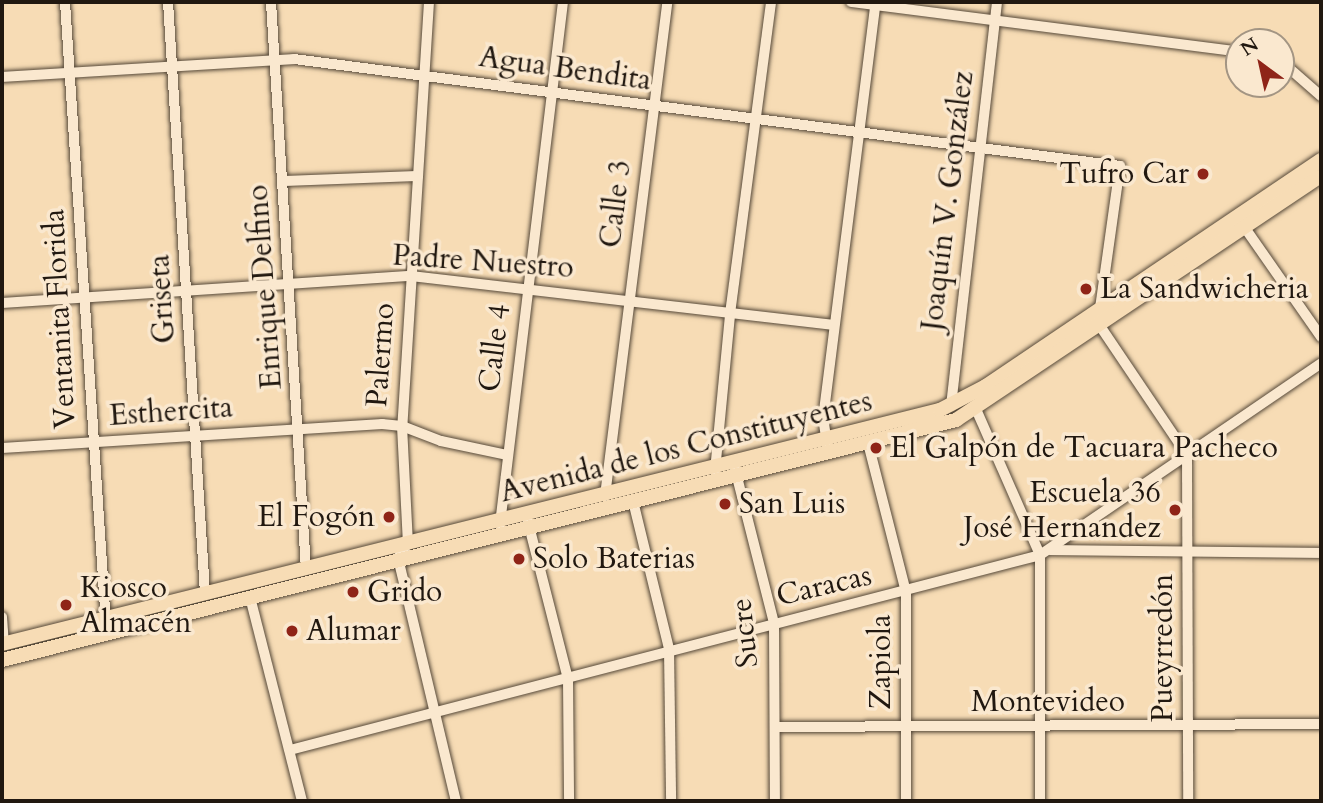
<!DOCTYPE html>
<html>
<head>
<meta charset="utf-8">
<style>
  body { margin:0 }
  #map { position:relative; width:1323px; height:803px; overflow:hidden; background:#f7dcb5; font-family:Cardo,serif }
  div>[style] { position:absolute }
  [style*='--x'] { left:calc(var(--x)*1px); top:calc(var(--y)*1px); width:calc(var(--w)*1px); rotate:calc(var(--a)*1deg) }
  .roads { filter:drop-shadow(0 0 2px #564939) drop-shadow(0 0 2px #564939) }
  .minor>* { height:10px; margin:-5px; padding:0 5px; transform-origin:5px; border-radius:5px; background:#fae8cf }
  .major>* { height:14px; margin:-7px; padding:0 7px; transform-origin:7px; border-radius:7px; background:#f7dcb5 }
  .dots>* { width:19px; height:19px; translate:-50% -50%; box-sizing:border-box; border:4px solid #fae8cf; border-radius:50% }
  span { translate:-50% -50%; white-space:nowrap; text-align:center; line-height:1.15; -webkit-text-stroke:7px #fae8cf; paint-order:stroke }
  .street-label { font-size:30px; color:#211810 }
  .poi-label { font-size:30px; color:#211810 }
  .right { translate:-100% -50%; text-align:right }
  .left { translate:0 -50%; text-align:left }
  .frame { position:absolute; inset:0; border:4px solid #211810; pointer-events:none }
  .north { position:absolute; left:1225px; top:28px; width:70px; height:70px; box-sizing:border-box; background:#fae8cf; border:2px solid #a39583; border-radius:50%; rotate:327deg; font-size:19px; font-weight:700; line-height:28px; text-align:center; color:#211810 }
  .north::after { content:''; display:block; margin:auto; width:24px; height:32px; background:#8f2418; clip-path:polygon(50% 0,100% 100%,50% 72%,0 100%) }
</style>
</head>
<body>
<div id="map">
  <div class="roads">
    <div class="minor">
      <i style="--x:65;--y:2;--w:623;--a:86.23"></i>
      <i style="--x:168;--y:2;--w:592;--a:86.42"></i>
      <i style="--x:271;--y:2;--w:568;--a:86.47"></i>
      <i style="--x:429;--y:2;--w:425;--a:93.6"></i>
      <i style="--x:402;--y:426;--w:117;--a:87.1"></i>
      <i style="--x:408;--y:543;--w:18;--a:124"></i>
      <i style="--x:398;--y:558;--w:250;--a:76.6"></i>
      <i style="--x:851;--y:2;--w:391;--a:7.3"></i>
      <i style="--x:1281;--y:61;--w:53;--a:41.2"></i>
      <i style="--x:2;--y:77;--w:293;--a:-3.5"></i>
      <i style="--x:294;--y:59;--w:833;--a:7.38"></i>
      <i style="--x:1120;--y:166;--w:159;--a:98"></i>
      <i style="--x:1098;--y:323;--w:159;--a:56"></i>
      <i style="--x:1187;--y:455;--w:346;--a:89.8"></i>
      <i style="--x:283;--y:181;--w:135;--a:-2.1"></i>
      <i style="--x:1245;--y:228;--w:133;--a:55.1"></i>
      <i style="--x:2;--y:303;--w:410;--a:-3.8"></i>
      <i style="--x:411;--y:276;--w:426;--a:6.6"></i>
      <i style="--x:951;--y:406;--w:407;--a:-83.5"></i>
      <i style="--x:976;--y:409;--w:159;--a:66.3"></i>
      <i style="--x:1040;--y:555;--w:246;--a:90"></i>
      <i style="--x:827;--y:443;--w:24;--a:-99"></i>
      <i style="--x:823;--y:419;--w:420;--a:-82.8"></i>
      <i style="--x:868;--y:443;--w:154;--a:75.7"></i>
      <i style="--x:906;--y:592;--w:209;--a:90"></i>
      <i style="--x:2;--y:448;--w:381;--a:-3.6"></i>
      <i style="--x:382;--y:424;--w:20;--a:6"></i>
      <i style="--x:402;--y:426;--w:42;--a:21"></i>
      <i style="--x:441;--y:441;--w:67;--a:12"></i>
      <i style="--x:735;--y:469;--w:159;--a:75.8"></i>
      <i style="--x:774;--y:623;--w:178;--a:89.7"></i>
      <i style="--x:715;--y:471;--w:158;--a:-84.5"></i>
      <i style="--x:730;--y:314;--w:315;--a:-82.5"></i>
      <i style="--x:605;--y:496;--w:498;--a:-82.8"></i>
      <i style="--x:633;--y:501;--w:152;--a:76.3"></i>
      <i style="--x:669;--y:649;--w:152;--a:89.2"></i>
      <i style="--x:528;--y:522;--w:162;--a:75.7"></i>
      <i style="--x:568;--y:679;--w:122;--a:89.5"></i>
      <i style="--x:500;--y:524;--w:526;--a:-83.12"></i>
      <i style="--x:1050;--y:550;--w:271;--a:0.6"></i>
      <i style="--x:250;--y:597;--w:211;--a:75.7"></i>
      <i style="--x:2;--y:617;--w:27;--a:86"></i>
      <i style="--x:775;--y:727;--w:546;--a:-0.31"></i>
      <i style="--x:290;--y:750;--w:775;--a:-14.57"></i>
      <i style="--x:1040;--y:555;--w:340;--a:-34.3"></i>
    </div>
    <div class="major">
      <i style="--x:2;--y:644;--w:967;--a:-14.01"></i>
      <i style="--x:940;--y:410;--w:52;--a:-27.6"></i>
      <i style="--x:986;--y:386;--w:404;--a:-34"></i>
      <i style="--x:2;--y:660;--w:984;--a:-14.12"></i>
      <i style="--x:956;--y:420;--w:439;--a:-33.8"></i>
    </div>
  </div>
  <div class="dots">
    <i style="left:1203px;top:174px;background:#8f2418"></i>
    <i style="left:1086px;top:289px;background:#8f2418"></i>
    <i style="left:876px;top:448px;background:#8f2418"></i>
    <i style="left:725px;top:504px;background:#8f2418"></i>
    <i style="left:1175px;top:510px;background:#8f2418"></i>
    <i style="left:389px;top:517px;background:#8f2418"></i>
    <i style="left:519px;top:559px;background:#8f2418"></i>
    <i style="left:353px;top:592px;background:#8f2418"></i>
    <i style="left:66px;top:605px;background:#8f2418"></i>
    <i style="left:292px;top:631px;background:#8f2418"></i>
  </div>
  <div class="street-label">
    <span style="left:565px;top:69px;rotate:8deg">Agua Bendita</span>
    <span style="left:948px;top:201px;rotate:-83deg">Joaquín V. González</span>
    <span style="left:616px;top:204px;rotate:-83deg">Calle 3</span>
    <span style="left:483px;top:262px;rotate:4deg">Padre Nuestro</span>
    <span style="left:265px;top:287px;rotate:-94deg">Enrique Delfino</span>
    <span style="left:162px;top:299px;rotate:-93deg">Griseta</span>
    <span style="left:60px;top:319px;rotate:-93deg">Ventanita Florida</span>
    <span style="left:495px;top:348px;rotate:-83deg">Calle 4</span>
    <span style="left:381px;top:355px;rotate:-86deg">Palermo</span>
    <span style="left:171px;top:412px;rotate:-4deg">Esthercita</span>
    <span style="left:686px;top:447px;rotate:-14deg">Avenida de los Constituyentes</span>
    <span style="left:824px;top:586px;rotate:-13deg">Caracas</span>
    <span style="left:745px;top:633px;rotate:-96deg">Sucre</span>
    <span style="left:1163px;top:648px;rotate:-90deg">Pueyrredón</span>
    <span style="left:881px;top:662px;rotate:-90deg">Zapiola</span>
    <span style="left:1048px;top:702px">Montevideo</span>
  </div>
  <div class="poi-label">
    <span class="right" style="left:1189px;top:174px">Tufro Car</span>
    <span class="left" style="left:1100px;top:289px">La Sandwicheria</span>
    <span class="left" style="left:890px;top:448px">El Galpón de Tacuara Pacheco</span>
    <span class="right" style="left:1161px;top:510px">Escuela 36<br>José Hernandez</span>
    <span class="left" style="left:739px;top:504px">San Luis</span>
    <span class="right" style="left:375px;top:517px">El Fogón</span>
    <span class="left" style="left:533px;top:559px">Solo Baterias</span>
    <span class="left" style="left:80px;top:605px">Kiosco<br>Almacén</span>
    <span class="left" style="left:367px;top:592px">Grido</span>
    <span class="left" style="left:306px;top:631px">Alumar</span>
  </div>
  <div class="frame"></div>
  <div class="north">N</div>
</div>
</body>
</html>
